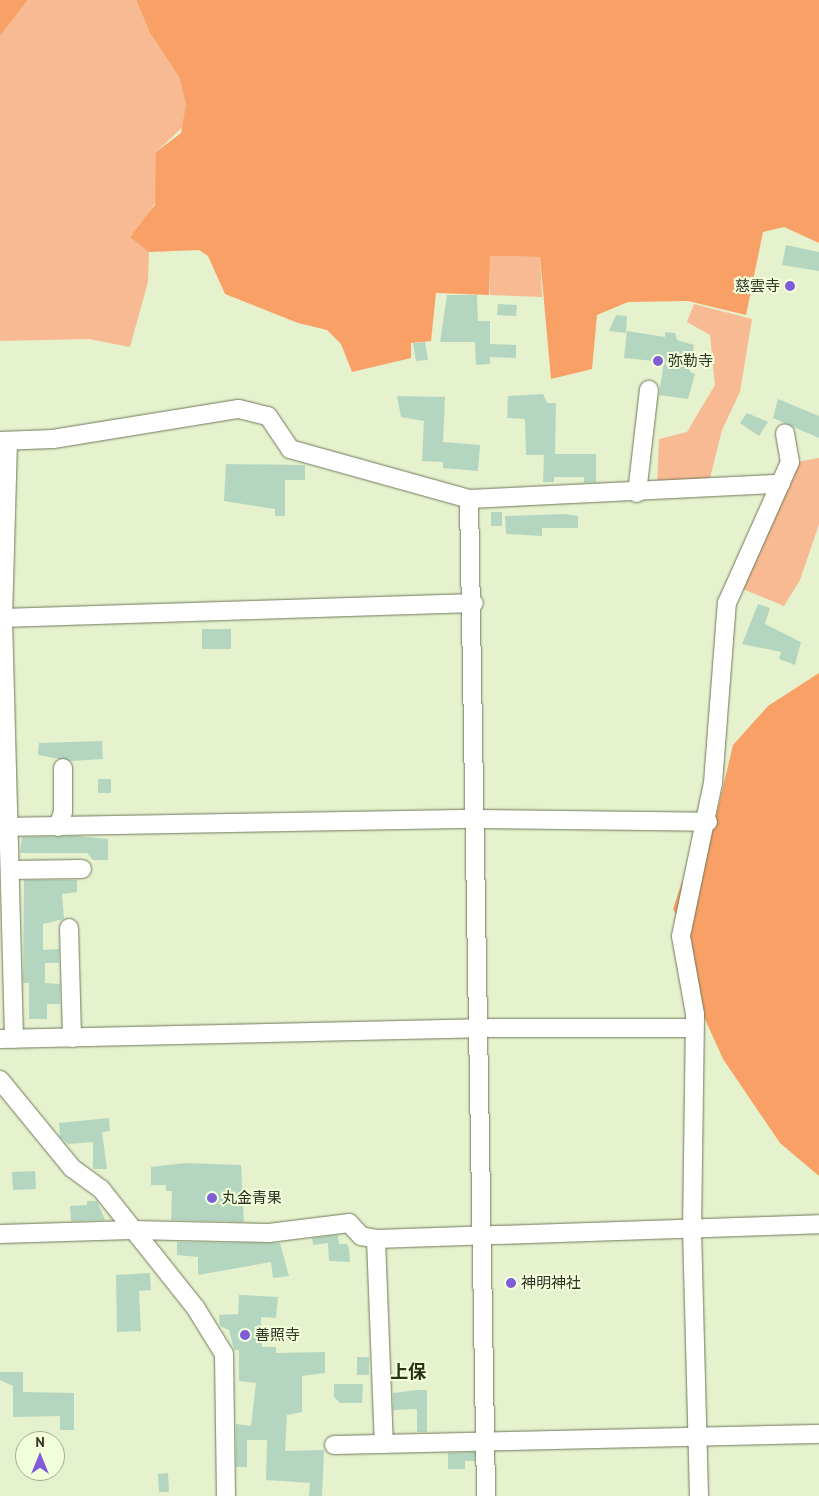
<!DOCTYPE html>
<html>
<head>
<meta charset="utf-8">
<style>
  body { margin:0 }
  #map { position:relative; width:819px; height:1496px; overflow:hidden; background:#e6f1ce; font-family:"PT Sans","Noto Sans JP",sans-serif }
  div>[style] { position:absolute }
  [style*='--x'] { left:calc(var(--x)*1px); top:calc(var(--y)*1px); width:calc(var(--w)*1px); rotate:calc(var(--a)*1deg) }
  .green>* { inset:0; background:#f7ba93 }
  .forest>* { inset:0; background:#f8a065 }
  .building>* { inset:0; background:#b4d6c0 }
  .roads { filter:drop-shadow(0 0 1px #6f7959) drop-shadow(0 0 1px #6f7959) }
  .minor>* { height:18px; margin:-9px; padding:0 9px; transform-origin:9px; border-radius:9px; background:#fff }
  .dots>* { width:14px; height:14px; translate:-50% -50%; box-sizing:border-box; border:2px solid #f3ffdb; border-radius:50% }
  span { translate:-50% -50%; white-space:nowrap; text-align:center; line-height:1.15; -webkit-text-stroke:4px #f3ffdb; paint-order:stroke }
  .poi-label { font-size:15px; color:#2e3225 }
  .right { translate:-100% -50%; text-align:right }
  .left { translate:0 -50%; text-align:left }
  .quarter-label { font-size:18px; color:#2b3317; font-weight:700 }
  .north { position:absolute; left:15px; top:1431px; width:50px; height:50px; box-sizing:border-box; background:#f3ffdb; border:1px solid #a4ad92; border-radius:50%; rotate:0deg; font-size:14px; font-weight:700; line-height:20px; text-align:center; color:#2e3225 }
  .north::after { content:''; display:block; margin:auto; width:18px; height:22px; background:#7e5dd7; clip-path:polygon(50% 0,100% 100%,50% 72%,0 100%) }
</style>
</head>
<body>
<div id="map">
  <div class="green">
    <i style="clip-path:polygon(28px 0,136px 0,150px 33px,179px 77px,186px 105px,185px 125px,156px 152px,158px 197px,144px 224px,130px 236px,149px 252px,148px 282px,130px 347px,89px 339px,0 341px,0 36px)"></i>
    <i style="clip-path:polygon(489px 256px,540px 257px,542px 297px,490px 295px)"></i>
    <i style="clip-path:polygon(694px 304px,752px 319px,740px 392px,722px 430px,709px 482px,657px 485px,659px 439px,687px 432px,715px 385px,710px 335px,687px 322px)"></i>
    <i style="clip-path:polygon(819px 458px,819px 524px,800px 580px,784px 606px,740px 588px,796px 462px)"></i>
  </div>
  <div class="forest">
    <i style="clip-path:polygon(0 0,28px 0,0 36px)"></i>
    <i style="clip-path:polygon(136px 0,819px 0,819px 243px,784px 227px,763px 232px,746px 315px,688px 301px,628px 302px,597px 315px,592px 369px,551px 379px,540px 257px,490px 256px,489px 295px,436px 293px,431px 341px,411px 343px,411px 358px,352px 372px,341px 344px,327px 330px,298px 323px,225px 294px,208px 256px,199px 250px,149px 252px,130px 237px,155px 205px,156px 152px,181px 133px,186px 105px,179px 77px,150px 33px)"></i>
    <i style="clip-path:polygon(819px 673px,819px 1176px,780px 1143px,723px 1059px,704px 1017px,685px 931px,673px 909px,682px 882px,703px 871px,733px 745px,768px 706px)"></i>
  </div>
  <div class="building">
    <i style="clip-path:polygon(786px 245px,819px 252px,819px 271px,782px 265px)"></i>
    <i style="clip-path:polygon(447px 295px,477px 295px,478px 321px,490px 321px,490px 344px,516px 345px,516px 358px,490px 357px,490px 364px,476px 365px,475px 342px,440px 342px)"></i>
    <i style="clip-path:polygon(498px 304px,517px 305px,516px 316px,497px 315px)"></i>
    <i style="clip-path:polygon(616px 315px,627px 316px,626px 333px,609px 331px)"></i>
    <i style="clip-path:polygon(627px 331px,665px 337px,665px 332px,675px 333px,677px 340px,694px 345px,690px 372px,695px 374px,688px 399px,659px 395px,664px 362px,624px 358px)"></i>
    <i style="clip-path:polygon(425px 342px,428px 360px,416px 361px,413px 343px)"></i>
    <i style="clip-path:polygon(543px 394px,547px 403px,556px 403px,555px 454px,596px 454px,596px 482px,584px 483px,584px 477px,554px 477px,554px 482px,543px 482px,544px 455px,526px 455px,525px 419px,507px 418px,508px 396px)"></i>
    <i style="clip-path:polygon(397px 396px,445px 397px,443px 442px,480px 445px,478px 471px,443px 468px,443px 462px,422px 461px,424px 421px,401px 417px)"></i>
    <i style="clip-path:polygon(778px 399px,819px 416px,819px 438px,773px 418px)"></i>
    <i style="clip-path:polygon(747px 413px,768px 422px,759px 436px,740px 423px)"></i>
    <i style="clip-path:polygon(226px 464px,305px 465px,305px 480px,285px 480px,285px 516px,275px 516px,275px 509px,224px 501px)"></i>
    <i style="clip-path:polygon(491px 512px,502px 512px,502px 526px,491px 526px)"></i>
    <i style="clip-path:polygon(564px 514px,578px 516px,578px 528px,542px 528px,542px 536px,506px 534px,505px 516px)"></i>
    <i style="clip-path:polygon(758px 604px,770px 608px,765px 624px,801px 642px,795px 665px,779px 659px,781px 652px,742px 644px)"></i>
    <i style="clip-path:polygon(202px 629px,231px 629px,231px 649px,202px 649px)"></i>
    <i style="clip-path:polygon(102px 741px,103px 759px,71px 761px,38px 755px,39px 743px)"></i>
    <i style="clip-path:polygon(98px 779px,111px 779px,111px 793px,98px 793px)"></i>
    <i style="clip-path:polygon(76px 836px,108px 839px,108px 860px,93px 860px,87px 853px,20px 853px,22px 837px)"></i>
    <i style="clip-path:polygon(24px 880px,77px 880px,77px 892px,62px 894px,64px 919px,43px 924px,43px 950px,59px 949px,59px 963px,45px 963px,45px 983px,60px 984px,60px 1004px,47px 1004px,47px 1019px,29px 1019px,29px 983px,23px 983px)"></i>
    <i style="clip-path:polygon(109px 1118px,110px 1131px,102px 1132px,107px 1169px,93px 1169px,93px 1142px,68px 1144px,60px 1137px,59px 1123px)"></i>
    <i style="clip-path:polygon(185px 1163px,241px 1165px,244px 1222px,171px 1220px,172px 1191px,166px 1191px,166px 1185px,151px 1185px,151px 1167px)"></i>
    <i style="clip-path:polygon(35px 1171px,36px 1189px,13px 1190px,12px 1172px)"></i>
    <i style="clip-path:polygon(87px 1201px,97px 1201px,105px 1220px,71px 1221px,70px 1206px,87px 1205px)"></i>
    <i style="clip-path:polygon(338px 1235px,339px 1244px,347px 1244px,349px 1249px,350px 1262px,329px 1261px,328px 1243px,313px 1245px,312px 1238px)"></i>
    <i style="clip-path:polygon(177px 1242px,280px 1243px,289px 1276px,273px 1278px,271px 1262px,198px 1275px,198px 1257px,177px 1255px)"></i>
    <i style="clip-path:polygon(150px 1273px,151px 1290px,139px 1291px,141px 1331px,117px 1332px,116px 1275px)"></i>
    <i style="clip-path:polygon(239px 1295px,278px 1297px,276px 1318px,261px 1317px,262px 1347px,276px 1347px,276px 1353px,325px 1352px,325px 1373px,302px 1376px,302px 1412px,287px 1415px,285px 1451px,324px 1450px,322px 1496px,309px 1496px,310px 1483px,266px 1480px,267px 1440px,247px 1440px,247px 1467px,236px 1467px,236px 1424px,251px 1426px,256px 1383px,239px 1381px,239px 1350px,234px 1350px,229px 1330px,220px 1326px,219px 1315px,238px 1314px)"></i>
    <i style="clip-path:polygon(357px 1357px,369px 1357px,369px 1375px,357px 1375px)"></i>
    <i style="clip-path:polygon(0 1372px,23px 1372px,23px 1392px,74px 1393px,74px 1430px,60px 1430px,60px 1416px,13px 1417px,13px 1386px,0 1380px)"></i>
    <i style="clip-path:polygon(334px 1384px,363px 1384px,362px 1403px,340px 1403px,334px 1397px)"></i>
    <i style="clip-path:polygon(417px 1390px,427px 1390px,427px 1432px,417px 1432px,417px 1409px,393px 1410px,393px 1393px)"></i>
    <i style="clip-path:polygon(475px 1452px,475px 1461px,465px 1461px,465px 1469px,448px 1469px,448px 1453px)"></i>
    <i style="clip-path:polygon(168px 1473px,169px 1492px,159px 1492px,158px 1474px)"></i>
  </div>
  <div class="roads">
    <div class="minor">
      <i style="--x:0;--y:441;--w:53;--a:-2.2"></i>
      <i style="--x:53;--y:439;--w:188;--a:-9.2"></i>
      <i style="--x:239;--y:409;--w:30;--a:14"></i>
      <i style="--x:268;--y:416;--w:40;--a:56"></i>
      <i style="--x:290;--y:449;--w:186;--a:15.6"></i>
      <i style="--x:469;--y:499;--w:312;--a:-2.8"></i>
      <i style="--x:8;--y:441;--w:177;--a:91.6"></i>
      <i style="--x:3;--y:618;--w:421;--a:88.5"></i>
      <i style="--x:637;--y:493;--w:104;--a:-83.4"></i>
      <i style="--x:469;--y:499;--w:997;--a:89.02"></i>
      <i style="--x:0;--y:618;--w:474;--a:-1.8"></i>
      <i style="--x:0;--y:827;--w:475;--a:-1"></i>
      <i style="--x:475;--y:819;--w:233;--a:0.7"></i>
      <i style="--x:58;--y:827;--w:16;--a:-72"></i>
      <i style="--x:63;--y:812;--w:44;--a:-90"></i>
      <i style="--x:11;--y:870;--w:71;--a:-0.8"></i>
      <i style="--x:69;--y:928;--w:110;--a:88.4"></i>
      <i style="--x:0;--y:1039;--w:479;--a:-1.3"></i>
      <i style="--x:479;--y:1028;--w:214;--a:0"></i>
      <i style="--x:0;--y:1080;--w:114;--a:50.7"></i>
      <i style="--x:72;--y:1168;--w:36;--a:36"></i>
      <i style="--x:101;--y:1189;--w:151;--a:51.5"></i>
      <i style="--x:195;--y:1307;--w:55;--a:58.3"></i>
      <i style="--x:224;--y:1354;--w:142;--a:89.2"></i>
      <i style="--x:0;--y:1234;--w:132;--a:-1.7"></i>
      <i style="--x:132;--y:1230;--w:137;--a:1.3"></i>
      <i style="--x:269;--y:1233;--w:81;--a:-7.1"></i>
      <i style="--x:349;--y:1223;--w:18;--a:47"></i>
      <i style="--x:361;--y:1236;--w:15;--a:11"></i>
      <i style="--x:376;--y:1239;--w:443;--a:-1.9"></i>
      <i style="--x:376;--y:1239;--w:205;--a:87.8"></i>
      <i style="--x:334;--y:1445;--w:485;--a:-1.3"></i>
      <i style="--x:699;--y:1496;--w:265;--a:-91.5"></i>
      <i style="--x:692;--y:1231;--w:217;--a:-89.2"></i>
      <i style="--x:695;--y:1014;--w:79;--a:-100.2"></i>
      <i style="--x:681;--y:936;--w:156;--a:-78.2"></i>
      <i style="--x:713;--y:783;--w:181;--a:-85.6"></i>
      <i style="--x:727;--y:603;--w:154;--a:-65.9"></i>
      <i style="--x:790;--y:462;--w:29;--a:-100"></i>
    </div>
  </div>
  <div class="dots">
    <i style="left:790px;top:286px;background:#7e5dd7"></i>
    <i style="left:658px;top:361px;background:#7e5dd7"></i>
    <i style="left:212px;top:1198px;background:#7e5dd7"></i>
    <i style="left:511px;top:1283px;background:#7e5dd7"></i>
    <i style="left:245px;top:1335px;background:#7e5dd7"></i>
  </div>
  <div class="poi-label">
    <span class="right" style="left:780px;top:286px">慈雲寺</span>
    <span class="left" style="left:668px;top:361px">弥勒寺</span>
    <span class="left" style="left:222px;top:1198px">丸金青果</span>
    <span class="left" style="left:521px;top:1283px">神明神社</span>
    <span class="left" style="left:255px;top:1335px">善照寺</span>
  </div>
  <div class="quarter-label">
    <span style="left:408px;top:1372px">上保</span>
  </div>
  <div class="north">N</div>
</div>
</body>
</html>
